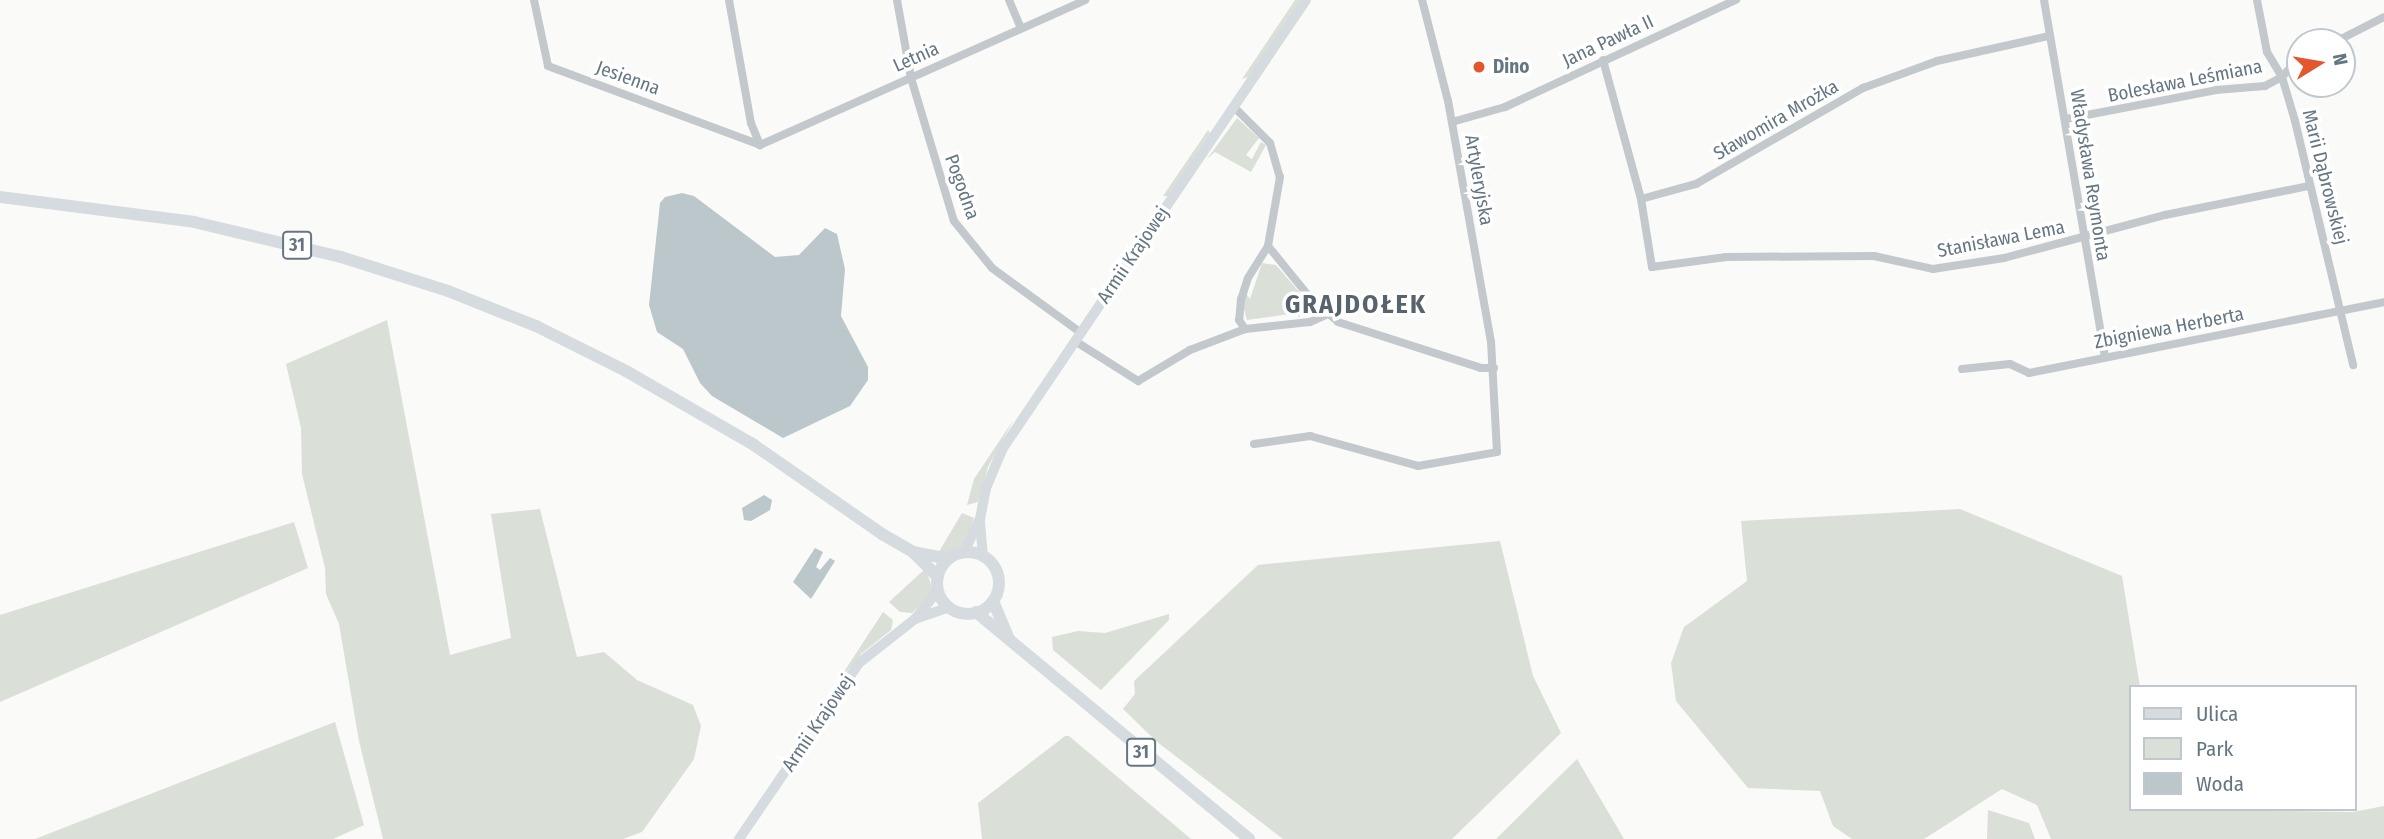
<!DOCTYPE html>
<html>
<head>
<meta charset="utf-8">
<style>
  body { margin:0 }
  #map { position:relative; width:2384px; height:839px; overflow:hidden; background:#fafaf8; font-family:"Fira Sans Condensed",sans-serif }
  div>[style] { position:absolute }
  [style*='--x'] { left:calc(var(--x)*1px); top:calc(var(--y)*1px); width:calc(var(--w)*1px); rotate:calc(var(--a)*1deg) }
  .green>* { inset:0; background:#dadfd7 }
  .water>* { inset:0; background:#bbc7cb }
  .street>* { height:8px; margin:-4px; padding:0 4px; transform-origin:4px; border-radius:4px; background:#c3c8cc }
  .secondary>* { height:10px; margin:-5px; padding:0 5px; transform-origin:5px; border-radius:5px; background:#d6dbdf }
  .primary>* { height:12px; margin:-6px; padding:0 6px; transform-origin:6px; border-radius:6px; background:#d6dbdf }
  .primary>.ring { margin:-6px; padding:0; box-sizing:content-box; background:none; border:12px solid #d6dbdf; border-radius:50% }
  .dots>* { width:19px; height:19px; translate:-50% -50%; box-sizing:border-box; border:4px solid #fff; border-radius:50% }
  span { translate:-50% -50%; white-space:nowrap; text-align:center; line-height:1.15; -webkit-text-stroke:7px #fff; paint-order:stroke }
  .shield-label span { padding:2px 5px; background:#fff; border:2px solid; border-radius:5px; -webkit-text-stroke-width:0 }
  .shield-label { font-size:18px; color:#657683; font-weight:700 }
  .street-label { font-size:19px; color:#657683 }
  .poi-label { font-size:19px; color:#657683; font-weight:700 }
  .left { translate:0 -50%; text-align:left }
  .district-label { font-size:26px; color:#57646e; font-weight:700; letter-spacing:2px }
  .legend { position:absolute; left:2129px; top:685px; width:228px; height:126px; box-sizing:border-box; background:#fff; border:2px solid #c1c8cd; margin:0; padding:9px 12px; list-style:none; font-size:21px; color:#657683 }
  .legend li { display:flex; align-items:center; gap:14px; height:35px }
  .legend b { width:35px; border:2px solid #c1c8cd }
  .north { position:absolute; left:2286px; top:28px; width:70px; height:70px; box-sizing:border-box; background:#fff; border:2px solid #c1c8cd; border-radius:50%; rotate:79deg; font-size:19px; font-weight:700; line-height:28px; text-align:center; color:#657683 }
  .north::after { content:''; display:block; margin:auto; width:24px; height:32px; background:#e4572e; clip-path:polygon(50% 0,100% 100%,50% 72%,0 100%) }
</style>
</head>
<body>
<div id="map">
  <div class="green">
    <i style="clip-path:polygon(1295px 0,1300px 0,1249px 77px,1242px 79px)"></i>
    <i style="clip-path:polygon(1237px 118px,1259px 138px,1246px 155px,1252px 159px,1261px 142px,1266px 145px,1251px 172px,1215px 152px,1207px 159px)"></i>
    <i style="clip-path:polygon(1208px 130px,1210px 133px,1168px 196px,1163px 196px)"></i>
    <i style="clip-path:polygon(1262px 263px,1276px 265px,1306px 300px,1299px 318px,1297px 313px,1247px 320px,1243px 306px,1246px 293px,1250px 299px)"></i>
    <i style="clip-path:polygon(387px 320px,450px 655px,511px 638px,491px 514px,540px 509px,577px 657px,604px 652px,637px 680px,693px 705px,701px 726px,694px 759px,642px 832px,623px 839px,383px 839px,359px 741px,339px 624px,326px 594px,325px 568px,302px 474px,301px 428px,286px 364px)"></i>
    <i style="clip-path:polygon(1014px 419px,988px 467px,978px 502px,967px 505px,974px 479px)"></i>
    <i style="clip-path:polygon(1960px 509px,2122px 576px,2140px 687px,2130px 687px,2130px 809px,2353px 812px,2384px 806px,2384px 839px,2051px 839px,2037px 805px,2002px 789px,1924px 839px,1852px 839px,1833px 826px,1820px 791px,1748px 788px,1676px 701px,1671px 663px,1684px 627px,1747px 581px,1741px 521px)"></i>
    <i style="clip-path:polygon(962px 513px,974px 518px,969px 537px,958px 550px,937px 555px)"></i>
    <i style="clip-path:polygon(294px 522px,308px 568px,0 702px,0 615px)"></i>
    <i style="clip-path:polygon(1500px 541px,1533px 676px,1561px 733px,1452px 839px,1283px 839px,1156px 741px,1123px 709px,1135px 694px,1134px 681px,1258px 565px)"></i>
    <i style="clip-path:polygon(926px 568px,933px 592px,912px 613px,900px 612px,889px 602px)"></i>
    <i style="clip-path:polygon(883px 612px,893px 620px,891px 630px,861px 654px,834px 687px)"></i>
    <i style="clip-path:polygon(1169px 614px,1169px 620px,1101px 690px,1053px 650px,1052px 637px,1078px 631px,1105px 633px)"></i>
    <i style="clip-path:polygon(335px 722px,364px 825px,333px 839px,35px 839px)"></i>
    <i style="clip-path:polygon(1065px 736px,1069px 736px,1191px 839px,982px 839px,978px 803px)"></i>
    <i style="clip-path:polygon(1577px 759px,1624px 839px,1496px 839px)"></i>
    <i style="clip-path:polygon(1988px 810px,2029px 823px,2035px 839px,1987px 839px)"></i>
  </div>
  <div class="water">
    <i style="clip-path:polygon(682px 193px,694px 196px,775px 257px,799px 255px,825px 228px,837px 234px,845px 269px,841px 316px,868px 367px,868px 380px,850px 406px,783px 438px,712px 396px,700px 383px,683px 349px,657px 332px,649px 305px,660px 203px,665px 197px)"></i>
    <i style="clip-path:polygon(764px 495px,772px 500px,770px 510px,751px 521px,744px 520px,742px 508px)"></i>
    <i style="clip-path:polygon(815px 548px,823px 552px,816px 567px,820px 570px,830px 558px,835px 561px,811px 599px,793px 582px)"></i>
  </div>
  <div class="street">
    <i style="--x:534;--y:0;--w:67;--a:78"></i>
    <i style="--x:548;--y:66;--w:226;--a:20.4"></i>
    <i style="--x:729;--y:0;--w:125;--a:79.9"></i>
    <i style="--x:751;--y:123;--w:24;--a:68"></i>
    <i style="--x:897;--y:0;--w:79;--a:79.8"></i>
    <i style="--x:911;--y:78;--w:149;--a:73.3"></i>
    <i style="--x:954;--y:221;--w:60;--a:51"></i>
    <i style="--x:992;--y:268;--w:110;--a:36.1"></i>
    <i style="--x:1009;--y:0;--w:30;--a:67"></i>
    <i style="--x:2044;--y:0;--w:360;--a:80.3"></i>
    <i style="--x:2257;--y:0;--w:53;--a:79.1"></i>
    <i style="--x:2267;--y:52;--w:29;--a:59"></i>
    <i style="--x:2282;--y:77;--w:46;--a:73.5"></i>
    <i style="--x:2295;--y:121;--w:251;--a:76.6"></i>
    <i style="--x:2335;--y:42;--w:55;--a:-27"></i>
    <i style="--x:1603;--y:60;--w:144;--a:74.7"></i>
    <i style="--x:1641;--y:199;--w:69;--a:80.8"></i>
    <i style="--x:1652;--y:267;--w:75;--a:-7.7"></i>
    <i style="--x:1726;--y:257;--w:148;--a:-0.4"></i>
    <i style="--x:1874;--y:256;--w:60;--a:12.4"></i>
    <i style="--x:1933;--y:269;--w:72;--a:-8.8"></i>
    <i style="--x:2004;--y:258;--w:167;--a:-15"></i>
    <i style="--x:2165;--y:215;--w:147;--a:-11.4"></i>
    <i style="--x:1234;--y:107;--w:51;--a:45"></i>
    <i style="--x:1270;--y:143;--w:35;--a:74"></i>
    <i style="--x:1280;--y:177;--w:70;--a:99.9"></i>
    <i style="--x:1268;--y:246;--w:38;--a:122"></i>
    <i style="--x:1248;--y:278;--w:22;--a:108"></i>
    <i style="--x:1241;--y:299;--w:21;--a:95"></i>
    <i style="--x:1239;--y:320;--w:11;--a:56"></i>
    <i style="--x:2066;--y:119;--w:153;--a:-10.9"></i>
    <i style="--x:2216;--y:90;--w:49;--a:-4.7"></i>
    <i style="--x:2265;--y:86;--w:19;--a:-28"></i>
    <i style="--x:2282;--y:77;--w:27;--a:-48"></i>
    <i style="--x:1452;--y:122;--w:55;--a:-15.8"></i>
    <i style="--x:1505;--y:107;--w:255;--a:-24.9"></i>
    <i style="--x:760;--y:145;--w:356;--a:-24"></i>
    <i style="--x:1641;--y:199;--w:57;--a:-15.3"></i>
    <i style="--x:1696;--y:184;--w:193;--a:-29.9"></i>
    <i style="--x:1863;--y:88;--w:79;--a:-20"></i>
    <i style="--x:1937;--y:61;--w:115;--a:-12.6"></i>
    <i style="--x:1268;--y:246;--w:68;--a:50.9"></i>
    <i style="--x:1311;--y:299;--w:35;--a:40"></i>
    <i style="--x:1338;--y:322;--w:150;--a:17.8"></i>
    <i style="--x:1481;--y:368;--w:13;--a:0"></i>
    <i style="--x:1075;--y:341;--w:75;--a:32.4"></i>
    <i style="--x:1138;--y:381;--w:61;--a:-30.8"></i>
    <i style="--x:1190;--y:350;--w:59;--a:-20.9"></i>
    <i style="--x:1245;--y:329;--w:65;--a:-6.1"></i>
    <i style="--x:1310;--y:322;--w:17;--a:-24"></i>
    <i style="--x:1962;--y:369;--w:48;--a:-5.9"></i>
    <i style="--x:2010;--y:364;--w:21;--a:25"></i>
    <i style="--x:2029;--y:373;--w:362;--a:-11.3"></i>
    <i style="--x:1254;--y:444;--w:57;--a:-8.1"></i>
    <i style="--x:1310;--y:436;--w:112;--a:15.5"></i>
    <i style="--x:1418;--y:466;--w:80;--a:-10"></i>
    <i style="--x:1497;--y:452;--w:110;--a:-93.1"></i>
    <i style="--x:1491;--y:342;--w:245;--a:-100.1"></i>
    <i style="--x:1448;--y:101;--w:104;--a:-104.4"></i>
  </div>
  <div class="secondary">
    <i style="--x:964;--y:552;--w:37;--a:-64"></i>
    <i style="--x:983;--y:557;--w:38;--a:-95"></i>
    <i style="--x:980;--y:519;--w:32;--a:-79"></i>
    <i style="--x:986;--y:488;--w:43;--a:-67"></i>
    <i style="--x:1003;--y:448;--w:541;--a:-55.93"></i>
    <i style="--x:915;--y:619;--w:36;--a:-51"></i>
    <i style="--x:739;--y:839;--w:213;--a:-55.7"></i>
    <i style="--x:859;--y:663;--w:71;--a:-38.2"></i>
    <i style="--x:915;--y:619;--w:36;--a:-19"></i>
  </div>
  <div class="primary">
    <i style="--x:0;--y:197;--w:196;--a:7.3"></i>
    <i style="--x:194;--y:222;--w:151;--a:13.4"></i>
    <i style="--x:341;--y:257;--w:112;--a:17.6"></i>
    <i style="--x:448;--y:291;--w:95;--a:21.7"></i>
    <i style="--x:536;--y:326;--w:101;--a:26.6"></i>
    <i style="--x:626;--y:371;--w:148;--a:30"></i>
    <i style="--x:754;--y:445;--w:156;--a:34.8"></i>
    <i style="--x:882;--y:534;--w:36;--a:30"></i>
    <i style="--x:913;--y:552;--w:36;--a:11"></i>
    <i style="--x:913;--y:552;--w:35;--a:45"></i>
    <i class="ring" style="left:937px;top:552px;width:50px;height:50px"></i>
    <i style="--x:993;--y:601;--w:41;--a:67.2"></i>
    <i style="--x:976;--y:612;--w:355;--a:39.7"></i>
  </div>
  <div class="dots">
    <i style="left:1479px;top:67px;background:#e4572e"></i>
  </div>
  <div class="shield-label">
    <span style="left:297px;top:245px">31</span>
    <span style="left:1141px;top:752px">31</span>
  </div>
  <div class="street-label">
    <span style="left:1608px;top:41px;rotate:-25deg">Jana Pawła II</span>
    <span style="left:916px;top:57px;rotate:-24deg">Letnia</span>
    <span style="left:628px;top:78px;rotate:20deg">Jesienna</span>
    <span style="left:2185px;top:81px;rotate:-11deg">Bolesława Leśmiana</span>
    <span style="left:1776px;top:120px;rotate:-30deg">Sławomira Mrożka</span>
    <span style="left:2090px;top:175px;rotate:81deg">Władysława Reymonta</span>
    <span style="left:2325px;top:177px;rotate:76deg">Marii Dąbrowskiej</span>
    <span style="left:1479px;top:180px;rotate:80deg">Artyleryjska</span>
    <span style="left:962px;top:187px;rotate:70deg">Pogodna</span>
    <span style="left:2001px;top:239px;rotate:-11deg">Stanisława Lema</span>
    <span style="left:1133px;top:255px;rotate:-56deg">Armii Krajowej</span>
    <span style="left:2169px;top:328px;rotate:-11deg">Zbigniewa Herberta</span>
    <span style="left:818px;top:723px;rotate:-56deg">Armii Krajowej</span>
  </div>
  <div class="poi-label">
    <span class="left" style="left:1493px;top:67px">Dino</span>
  </div>
  <div class="district-label">
    <span style="left:1356px;top:305px">GRAJDOŁEK</span>
  </div>
  <ul class="legend">
  <li><b style="height:9px;background:#d6dbdf"></b>Ulica</li>
  <li><b style="height:19px;background:#dadfd7"></b>Park</li>
  <li><b style="height:19px;background:#bbc7cb"></b>Woda</li>
  </ul>
  <div class="north">N</div>
</div>
</body>
</html>
